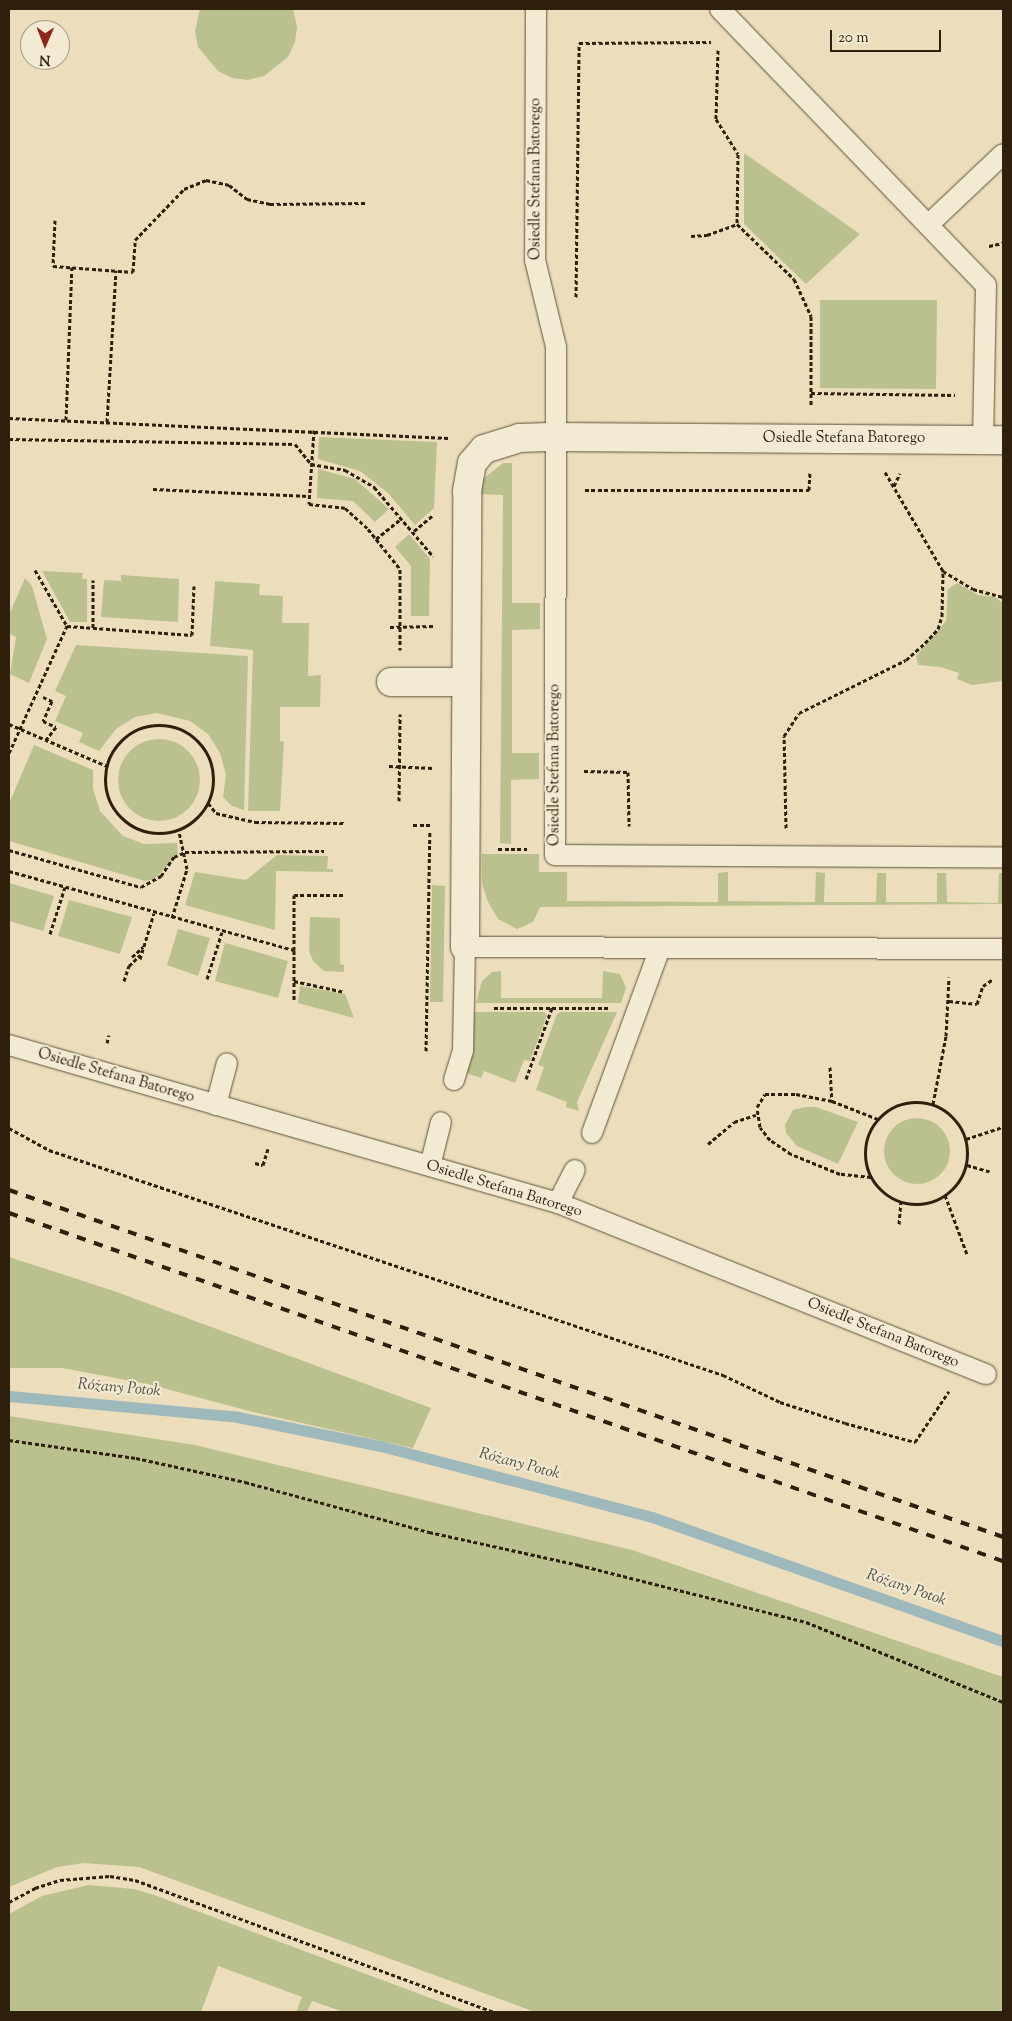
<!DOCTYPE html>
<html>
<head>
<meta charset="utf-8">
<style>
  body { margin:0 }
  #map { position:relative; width:1012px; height:2021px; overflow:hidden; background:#ecdebd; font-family:"Sorts Mill Goudy",serif }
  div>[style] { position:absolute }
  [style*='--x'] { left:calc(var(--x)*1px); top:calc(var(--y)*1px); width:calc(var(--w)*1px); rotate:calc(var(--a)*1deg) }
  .green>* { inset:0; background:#bbc08f }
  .round { border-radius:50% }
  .stream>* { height:11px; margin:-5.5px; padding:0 5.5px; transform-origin:5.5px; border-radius:5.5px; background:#9db9bb }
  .path>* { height:3px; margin-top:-1.5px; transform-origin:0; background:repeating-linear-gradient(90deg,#2e200c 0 4px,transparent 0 6.5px) }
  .path>.ring { margin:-1.5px; padding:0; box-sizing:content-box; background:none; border:3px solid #2e200c; border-radius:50% }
  .roads { filter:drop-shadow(0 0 1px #5e5038) drop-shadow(0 0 1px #5e5038) }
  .service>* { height:20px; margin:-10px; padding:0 10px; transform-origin:10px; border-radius:10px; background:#f3ead4 }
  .minor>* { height:28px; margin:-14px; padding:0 14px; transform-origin:14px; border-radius:14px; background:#f3ead4 }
  .rail>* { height:4px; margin-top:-2px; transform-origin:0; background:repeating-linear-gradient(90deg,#2e200c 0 9px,transparent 0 18px) }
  span { translate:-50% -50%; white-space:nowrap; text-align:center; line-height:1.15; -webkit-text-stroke:4px #f3ead4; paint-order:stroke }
  .street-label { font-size:15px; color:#2e200c }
  .water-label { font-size:16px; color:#4f4e41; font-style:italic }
  .frame { position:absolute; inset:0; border:10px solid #2e200c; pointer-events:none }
  .north { position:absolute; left:20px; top:20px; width:50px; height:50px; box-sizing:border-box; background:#f3ead4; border:1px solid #a49984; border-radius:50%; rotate:181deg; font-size:14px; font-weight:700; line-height:20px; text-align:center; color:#2e200c }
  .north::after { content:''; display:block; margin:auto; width:18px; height:22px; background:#8f2418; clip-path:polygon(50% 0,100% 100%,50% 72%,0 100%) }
  .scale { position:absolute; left:830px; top:30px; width:111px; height:22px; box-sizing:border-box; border:2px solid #2e200c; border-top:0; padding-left:6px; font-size:15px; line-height:18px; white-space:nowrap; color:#2e200c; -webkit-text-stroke:4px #f3ead4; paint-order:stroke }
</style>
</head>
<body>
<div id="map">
  <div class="green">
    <i style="clip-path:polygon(200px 9px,293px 9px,297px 27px,295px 42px,288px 57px,264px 76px,248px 80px,232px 78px,218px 71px,198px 47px,195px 31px)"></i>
    <i style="clip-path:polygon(744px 153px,860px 234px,806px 284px,744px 224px)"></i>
    <i style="clip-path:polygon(820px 300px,937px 300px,936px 389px,820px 388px)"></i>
    <i style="clip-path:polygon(319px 437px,437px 442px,434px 508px,415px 525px,388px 493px,360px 471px,318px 459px)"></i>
    <i style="clip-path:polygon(503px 463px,512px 463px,512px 603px,540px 603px,540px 629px,512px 630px,512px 753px,539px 753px,539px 779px,511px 780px,511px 844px,500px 843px,503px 495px,477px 494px,483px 479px)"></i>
    <i style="clip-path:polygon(318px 469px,355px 479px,389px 509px,375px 522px,353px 501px,317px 498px)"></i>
    <i style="clip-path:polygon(409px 534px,430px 559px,429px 616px,411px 616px,411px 566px,395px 547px)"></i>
    <i style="clip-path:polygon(42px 571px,83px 573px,82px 579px,87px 579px,87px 622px,70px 622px)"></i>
    <i style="clip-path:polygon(121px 575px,179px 579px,178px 622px,101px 617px,104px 580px,121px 581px)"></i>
    <i style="clip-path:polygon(25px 578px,32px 586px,47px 639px,29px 683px,10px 674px,16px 637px,9px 633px,9px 615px)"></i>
    <i style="clip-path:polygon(215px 581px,260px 584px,259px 595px,283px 596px,282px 623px,309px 623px,308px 676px,321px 675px,320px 707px,280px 707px,280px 741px,284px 742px,280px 811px,248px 811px,253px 650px,210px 646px)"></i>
    <i style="clip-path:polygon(957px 583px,978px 595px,995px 597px,1003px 603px,1003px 681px,972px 685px,957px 679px,959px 673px,940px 667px,918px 665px,916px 656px,946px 621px,948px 589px)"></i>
    <i style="clip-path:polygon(76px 645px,248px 656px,244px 810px,232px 806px,223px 797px,226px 775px,220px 753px,208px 734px,190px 721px,157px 713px,135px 717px,116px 729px,99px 751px,79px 742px,83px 733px,55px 721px,66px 696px,55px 691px)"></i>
    <i class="round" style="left:118px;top:739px;width:82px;height:82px"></i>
    <i style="clip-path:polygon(34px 745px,93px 770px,93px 789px,100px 811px,123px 836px,144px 844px,177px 843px,178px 856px,154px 879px,145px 881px,9px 841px,9px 804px)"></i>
    <i style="clip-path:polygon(482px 854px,539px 854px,539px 872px,567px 872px,567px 901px,718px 902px,718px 873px,728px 872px,728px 901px,815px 902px,816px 872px,825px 873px,824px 902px,876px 902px,877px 873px,886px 873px,886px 902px,937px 902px,937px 873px,946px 873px,947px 902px,998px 903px,999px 873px,1003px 873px,1003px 904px,540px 907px,533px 922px,517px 929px,498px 919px,488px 902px,482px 883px)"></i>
    <i style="clip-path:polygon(277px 855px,328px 856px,327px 869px,333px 869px,333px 872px,276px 871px,275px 930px,185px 905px,195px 872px,246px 880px)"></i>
    <i style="clip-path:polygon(9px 883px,54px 896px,43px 931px,9px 921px)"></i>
    <i style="clip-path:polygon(432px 885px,445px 886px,443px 1002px,430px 1002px)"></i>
    <i style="clip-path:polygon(69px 900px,132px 917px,120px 954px,58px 936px)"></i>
    <i style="clip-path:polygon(310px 917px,340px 918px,340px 964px,344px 965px,344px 972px,324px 971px,313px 961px,309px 951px)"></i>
    <i style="clip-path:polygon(178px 929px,210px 938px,198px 976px,167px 965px)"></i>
    <i style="clip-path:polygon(225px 943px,288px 961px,278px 998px,215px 981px)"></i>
    <i style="clip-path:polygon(501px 971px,501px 998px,602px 998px,603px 971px,620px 974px,626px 988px,621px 1003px,476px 1003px,482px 981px,492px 972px)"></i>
    <i style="clip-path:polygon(300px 986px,345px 994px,354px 1018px,298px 1003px)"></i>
    <i style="clip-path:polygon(475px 1012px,544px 1012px,547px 1015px,530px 1061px,524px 1060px,515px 1083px,484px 1071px,481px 1078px,466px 1073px)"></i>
    <i style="clip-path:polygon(561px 1012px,617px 1012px,577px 1102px,579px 1111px,566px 1107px,567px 1102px,536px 1090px,544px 1067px,538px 1065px,557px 1014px)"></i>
    <i style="clip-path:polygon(806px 1107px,816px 1107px,858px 1122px,838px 1164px,797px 1146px,786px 1133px,785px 1125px,793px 1110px)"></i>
    <i class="round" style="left:884px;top:1118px;width:66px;height:66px"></i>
    <i style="clip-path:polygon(9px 1257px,114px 1291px,431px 1408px,413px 1448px,249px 1411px,148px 1384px,62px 1368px,9px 1368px)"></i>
    <i style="clip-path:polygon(9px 1416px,195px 1445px,632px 1550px,1003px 1677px,1003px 2012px,535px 2012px,139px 1867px,84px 1863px,57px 1867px,9px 1887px)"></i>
    <i style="clip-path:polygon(88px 1885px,134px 1889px,157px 1896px,468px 2012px,344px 2012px,312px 2001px,307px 2012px,296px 2012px,302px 1997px,218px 1966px,201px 2012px,9px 2012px,9px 1914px,42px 1896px)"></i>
  </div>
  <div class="stream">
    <i style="--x:9;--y:1396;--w:230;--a:5.2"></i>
    <i style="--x:238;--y:1417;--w:146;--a:11.5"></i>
    <i style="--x:381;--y:1446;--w:280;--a:14.7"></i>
    <i style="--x:652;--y:1517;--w:372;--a:19.5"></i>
  </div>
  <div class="path">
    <i style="--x:718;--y:50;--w:69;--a:91.7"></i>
    <i style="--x:716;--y:119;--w:41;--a:57.8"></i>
    <i style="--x:738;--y:154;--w:70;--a:90.8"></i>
    <i style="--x:737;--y:224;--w:79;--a:44"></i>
    <i style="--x:794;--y:279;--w:41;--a:65.3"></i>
    <i style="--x:811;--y:316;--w:89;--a:90"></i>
    <i style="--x:55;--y:220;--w:46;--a:92.5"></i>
    <i style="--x:53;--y:266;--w:80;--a:4.3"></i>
    <i style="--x:133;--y:272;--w:32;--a:-86"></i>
    <i style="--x:135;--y:240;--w:71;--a:-46.1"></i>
    <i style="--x:184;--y:189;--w:24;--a:-22"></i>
    <i style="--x:206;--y:180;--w:24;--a:12"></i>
    <i style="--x:229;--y:185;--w:23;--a:38"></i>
    <i style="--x:247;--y:199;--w:24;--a:12"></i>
    <i style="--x:270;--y:204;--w:96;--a:-0.6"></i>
    <i style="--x:691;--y:236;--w:16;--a:-4"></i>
    <i style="--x:707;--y:235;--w:32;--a:-20"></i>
    <i style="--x:989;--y:246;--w:14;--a:-12"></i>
    <i style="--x:576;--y:297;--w:254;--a:-89.3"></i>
    <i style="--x:579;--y:43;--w:132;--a:-0.4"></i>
    <i style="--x:811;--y:393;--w:144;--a:0.8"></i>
    <i style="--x:9;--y:418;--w:440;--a:2.6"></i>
    <i style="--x:66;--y:420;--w:153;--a:-87.8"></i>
    <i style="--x:107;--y:422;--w:152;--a:-86.6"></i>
    <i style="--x:314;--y:430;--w:74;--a:93.9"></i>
    <i style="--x:309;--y:504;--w:36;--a:6"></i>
    <i style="--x:345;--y:508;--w:31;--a:42"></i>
    <i style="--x:368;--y:529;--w:51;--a:51.3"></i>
    <i style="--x:400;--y:569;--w:81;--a:90"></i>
    <i style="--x:9;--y:439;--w:286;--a:1"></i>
    <i style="--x:295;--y:444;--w:26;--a:51"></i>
    <i style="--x:311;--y:464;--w:35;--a:10"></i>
    <i style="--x:345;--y:470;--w:34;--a:30"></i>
    <i style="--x:374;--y:487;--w:91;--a:49.5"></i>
    <i style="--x:885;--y:472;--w:115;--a:59.6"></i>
    <i style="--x:894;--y:486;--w:14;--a:-65"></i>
    <i style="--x:153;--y:489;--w:157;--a:2.6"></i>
    <i style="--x:585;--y:490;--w:224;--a:0"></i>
    <i style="--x:809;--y:490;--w:19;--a:-87"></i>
    <i style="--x:414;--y:531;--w:26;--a:-40"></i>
    <i style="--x:376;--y:539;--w:33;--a:-39"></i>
    <i style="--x:35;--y:570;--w:64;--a:60.3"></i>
    <i style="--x:67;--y:626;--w:125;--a:4.1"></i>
    <i style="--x:192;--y:635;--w:49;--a:-87.7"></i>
    <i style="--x:390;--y:627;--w:43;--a:-1.3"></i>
    <i style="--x:93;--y:628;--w:48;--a:-90"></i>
    <i style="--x:43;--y:697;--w:10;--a:24"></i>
    <i style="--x:52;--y:701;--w:22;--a:114"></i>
    <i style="--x:43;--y:721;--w:14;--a:25"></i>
    <i style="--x:56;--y:727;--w:16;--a:128"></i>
    <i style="--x:9;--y:724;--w:107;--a:23.2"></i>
    <i class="ring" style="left:105px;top:725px;width:105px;height:105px"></i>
    <i style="--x:9;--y:753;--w:140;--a:-65.5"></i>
    <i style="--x:389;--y:766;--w:44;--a:2.6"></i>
    <i style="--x:584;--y:771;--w:44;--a:1.3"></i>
    <i style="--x:628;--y:772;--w:54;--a:88.9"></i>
    <i style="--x:399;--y:801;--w:87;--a:-89.3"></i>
    <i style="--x:208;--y:803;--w:13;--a:51"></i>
    <i style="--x:216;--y:813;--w:40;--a:13"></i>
    <i style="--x:255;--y:822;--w:89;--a:0.6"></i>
    <i style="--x:413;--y:825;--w:18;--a:0"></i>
    <i style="--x:786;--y:828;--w:92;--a:-91.2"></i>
    <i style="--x:784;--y:736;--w:27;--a:-57"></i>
    <i style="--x:799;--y:713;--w:119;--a:-26.4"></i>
    <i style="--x:906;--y:660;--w:25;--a:-42"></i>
    <i style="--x:925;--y:643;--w:19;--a:-47"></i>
    <i style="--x:938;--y:629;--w:14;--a:-73"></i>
    <i style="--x:942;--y:616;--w:45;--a:-88.7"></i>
    <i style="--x:943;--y:571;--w:35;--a:31"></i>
    <i style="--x:973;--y:589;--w:31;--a:15"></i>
    <i style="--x:498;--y:849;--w:29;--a:0"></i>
    <i style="--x:9;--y:850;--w:137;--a:15.7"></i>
    <i style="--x:141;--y:887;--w:23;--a:-29"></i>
    <i style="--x:161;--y:876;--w:23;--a:-56"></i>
    <i style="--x:174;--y:857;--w:12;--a:-24"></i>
    <i style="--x:185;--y:852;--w:139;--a:-0.4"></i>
    <i style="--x:9;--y:871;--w:296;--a:15.5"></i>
    <i style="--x:294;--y:950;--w:55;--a:-90"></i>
    <i style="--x:294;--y:895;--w:50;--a:0"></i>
    <i style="--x:172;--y:918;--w:51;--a:-73"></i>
    <i style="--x:187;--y:869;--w:40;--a:-102"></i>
    <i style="--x:50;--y:934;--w:49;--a:-72.3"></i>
    <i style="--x:294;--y:950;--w:52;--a:90"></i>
    <i style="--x:132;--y:957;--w:15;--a:-42"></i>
    <i style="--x:140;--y:959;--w:48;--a:-73.1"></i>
    <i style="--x:207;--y:979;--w:49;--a:-72.3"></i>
    <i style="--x:124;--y:981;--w:16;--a:-72"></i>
    <i style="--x:129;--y:966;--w:16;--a:-45"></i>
    <i style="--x:294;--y:981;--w:52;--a:12.2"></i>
    <i style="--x:949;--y:1001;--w:28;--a:6"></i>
    <i style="--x:977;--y:1004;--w:19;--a:-72"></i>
    <i style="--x:983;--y:986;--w:11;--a:-34"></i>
    <i style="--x:494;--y:1008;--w:114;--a:0"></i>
    <i style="--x:107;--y:1043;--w:8;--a:-76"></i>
    <i style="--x:426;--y:1051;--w:219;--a:-89"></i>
    <i style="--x:830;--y:1067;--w:34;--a:87"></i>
    <i style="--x:526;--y:1079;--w:76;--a:-69.9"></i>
    <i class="ring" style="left:865px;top:1102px;width:99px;height:99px"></i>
    <i style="--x:933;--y:1104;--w:69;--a:-79.2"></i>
    <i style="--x:946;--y:1036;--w:59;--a:-87.1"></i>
    <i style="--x:9;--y:1128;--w:46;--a:28.8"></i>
    <i style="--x:49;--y:1150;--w:711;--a:18.46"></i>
    <i style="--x:723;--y:1375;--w:63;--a:25.3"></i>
    <i style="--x:780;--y:1402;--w:68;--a:17.9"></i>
    <i style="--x:845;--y:1423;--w:73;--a:15.2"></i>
    <i style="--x:915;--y:1442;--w:61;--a:-56.3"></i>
    <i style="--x:966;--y:1139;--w:39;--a:-18"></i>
    <i style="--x:708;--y:1144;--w:34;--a:-40"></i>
    <i style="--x:734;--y:1122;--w:23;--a:-18"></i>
    <i style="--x:255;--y:1163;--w:8;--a:14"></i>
    <i style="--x:263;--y:1165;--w:17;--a:-73"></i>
    <i style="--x:967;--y:1165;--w:25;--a:16"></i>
    <i style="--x:871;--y:1177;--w:31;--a:-174"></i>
    <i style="--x:840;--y:1174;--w:53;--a:-157.8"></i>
    <i style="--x:791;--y:1154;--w:25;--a:-146"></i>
    <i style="--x:770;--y:1140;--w:16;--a:-128"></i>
    <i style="--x:760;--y:1127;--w:20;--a:-99"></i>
    <i style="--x:757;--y:1107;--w:15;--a:-58"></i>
    <i style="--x:765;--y:1094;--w:31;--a:0"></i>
    <i style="--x:796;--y:1094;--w:37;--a:11"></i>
    <i style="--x:832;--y:1101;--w:49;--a:21.4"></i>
    <i style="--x:945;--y:1195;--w:63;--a:69.6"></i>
    <i style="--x:899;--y:1224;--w:22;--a:-85"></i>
    <i style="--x:9;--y:1440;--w:128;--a:8.1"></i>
    <i style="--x:136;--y:1458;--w:112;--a:12.4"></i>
    <i style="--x:245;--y:1482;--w:191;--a:15.2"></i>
    <i style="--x:429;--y:1532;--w:154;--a:12.4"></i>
    <i style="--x:579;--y:1565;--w:234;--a:14.1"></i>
    <i style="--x:806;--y:1622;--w:213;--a:22.1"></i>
    <i style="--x:9;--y:1902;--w:30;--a:-28"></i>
    <i style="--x:35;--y:1888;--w:26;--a:-18"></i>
    <i style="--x:60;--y:1880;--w:50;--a:-4.6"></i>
    <i style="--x:110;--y:1876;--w:25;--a:9"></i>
    <i style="--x:135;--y:1880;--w:382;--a:20.2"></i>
  </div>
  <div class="roads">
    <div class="service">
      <i style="--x:536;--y:9;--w:251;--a:90.2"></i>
      <i style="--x:535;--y:260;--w:89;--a:76.4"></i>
      <i style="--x:556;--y:347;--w:508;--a:90.11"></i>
      <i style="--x:555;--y:855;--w:448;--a:0.3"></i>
      <i style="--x:720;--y:9;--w:383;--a:46.1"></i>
      <i style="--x:986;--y:285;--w:155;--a:91.1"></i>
      <i style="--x:928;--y:225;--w:103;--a:-43.4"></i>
      <i style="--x:9;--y:1045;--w:571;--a:16.06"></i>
      <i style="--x:558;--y:1203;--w:461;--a:21.8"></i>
      <i style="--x:454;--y:1080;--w:30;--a:-73"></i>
      <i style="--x:463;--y:1051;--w:104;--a:-88.9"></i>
      <i style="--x:465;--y:947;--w:538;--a:0.21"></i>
      <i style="--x:216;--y:1105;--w:43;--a:-75.3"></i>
      <i style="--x:592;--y:1133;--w:197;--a:-69.8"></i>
      <i style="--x:430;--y:1166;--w:45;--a:-76"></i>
      <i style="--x:558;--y:1203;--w:37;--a:-63"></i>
    </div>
    <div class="minor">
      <i style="--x:391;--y:682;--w:75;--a:0"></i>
      <i style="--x:465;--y:947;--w:456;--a:-89.7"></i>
      <i style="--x:467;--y:491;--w:28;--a:-80"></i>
      <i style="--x:472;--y:463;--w:18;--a:-49"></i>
      <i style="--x:484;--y:449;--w:37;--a:-17"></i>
      <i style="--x:519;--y:438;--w:36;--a:-2"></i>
      <i style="--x:555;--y:437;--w:448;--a:0.4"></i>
    </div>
  </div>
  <div class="rail">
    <i style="--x:9;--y:1190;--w:1053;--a:19.24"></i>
    <i style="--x:9;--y:1213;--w:1053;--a:19.3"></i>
  </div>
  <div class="street-label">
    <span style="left:536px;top:179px;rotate:-90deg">Osiedle Stefana Batorego</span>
    <span style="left:844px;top:439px">Osiedle Stefana Batorego</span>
    <span style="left:555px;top:765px;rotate:-90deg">Osiedle Stefana Batorego</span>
    <span style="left:116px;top:1076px;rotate:16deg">Osiedle Stefana Batorego</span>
    <span style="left:504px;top:1189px;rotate:17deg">Osiedle Stefana Batorego</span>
    <span style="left:883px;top:1333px;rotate:22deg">Osiedle Stefana Batorego</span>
  </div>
  <div class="water-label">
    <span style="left:119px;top:1389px;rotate:5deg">Różany Potok</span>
    <span style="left:519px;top:1465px;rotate:15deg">Różany Potok</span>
    <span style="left:906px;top:1589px;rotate:19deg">Różany Potok</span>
  </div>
  <div class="frame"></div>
  <div class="north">N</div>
  <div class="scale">20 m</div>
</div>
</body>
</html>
